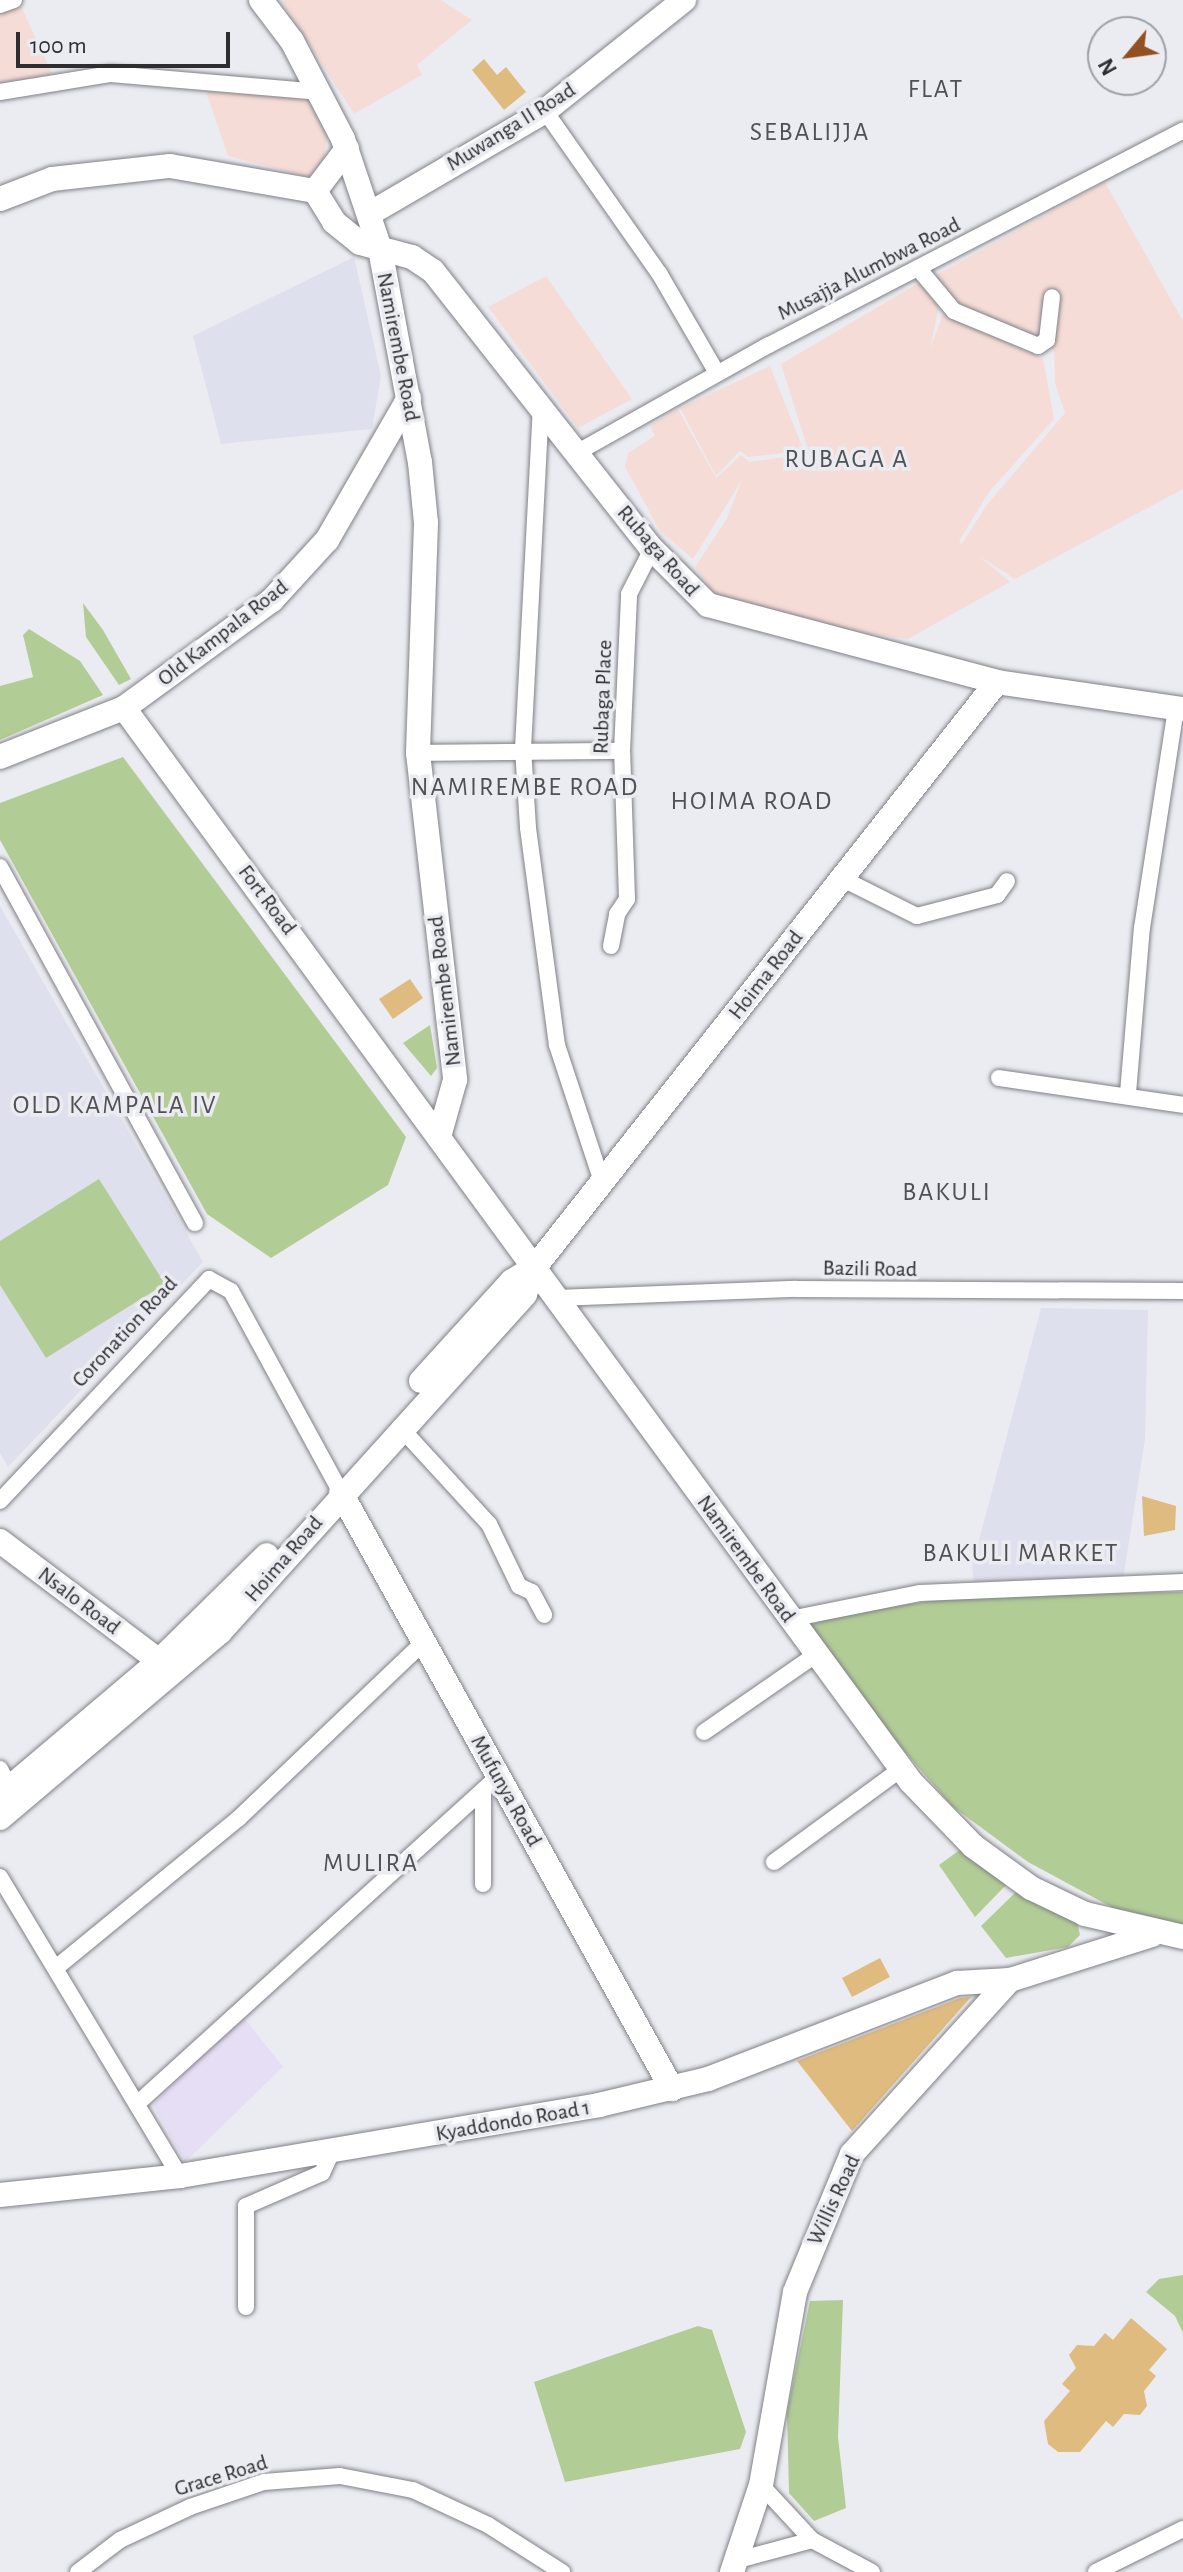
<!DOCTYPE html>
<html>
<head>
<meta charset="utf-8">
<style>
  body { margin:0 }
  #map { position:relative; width:1183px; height:2572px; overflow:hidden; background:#ebecf2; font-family:"Alegreya Sans",sans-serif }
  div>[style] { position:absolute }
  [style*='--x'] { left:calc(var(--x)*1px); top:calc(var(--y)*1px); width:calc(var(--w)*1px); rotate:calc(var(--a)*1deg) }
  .commercial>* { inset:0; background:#f6dcd7 }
  .built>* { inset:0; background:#dfe0ee }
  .medical>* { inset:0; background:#e5def4 }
  .green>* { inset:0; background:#b2cc96 }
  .building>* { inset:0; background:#dfbb80 }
  .roads { filter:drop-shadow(0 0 2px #808087) drop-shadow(0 0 2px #808087) }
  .street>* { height:16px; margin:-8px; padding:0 8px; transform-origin:8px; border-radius:8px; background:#fff }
  .secondary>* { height:24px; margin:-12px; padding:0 12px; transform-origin:12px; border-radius:12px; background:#fff }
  span { translate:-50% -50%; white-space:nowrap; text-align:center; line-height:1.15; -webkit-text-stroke:7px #ebecf2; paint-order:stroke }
  .street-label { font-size:22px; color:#2e2e31 }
  .quarter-label { font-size:26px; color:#505055; letter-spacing:2px }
  .north { position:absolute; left:1087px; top:16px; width:80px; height:80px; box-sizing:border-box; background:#ebecf2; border:2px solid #9fa0a5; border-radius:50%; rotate:241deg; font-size:22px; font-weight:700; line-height:32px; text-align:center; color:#2e2e31 }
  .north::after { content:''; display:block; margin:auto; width:28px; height:36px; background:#935020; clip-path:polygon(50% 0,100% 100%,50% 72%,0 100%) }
  .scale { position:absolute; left:16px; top:32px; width:214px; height:36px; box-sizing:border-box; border:4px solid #2e2e31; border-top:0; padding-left:10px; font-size:24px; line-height:28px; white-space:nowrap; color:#2e2e31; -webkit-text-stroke:6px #ebecf2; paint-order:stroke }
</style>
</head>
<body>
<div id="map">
  <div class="commercial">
    <i style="clip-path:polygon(0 0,18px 0,52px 73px,0 90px)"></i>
    <i style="clip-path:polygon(281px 0,441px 0,472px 20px,417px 65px,422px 75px,354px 114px)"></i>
    <i style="clip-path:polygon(204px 86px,312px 99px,328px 132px,322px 169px,308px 177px,228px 156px)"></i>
    <i style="clip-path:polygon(1105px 182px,1183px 321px,1183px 489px,1015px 579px,979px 556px,1010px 582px,908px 639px,816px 626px,717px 599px,695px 567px,726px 520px,742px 480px,693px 559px,660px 531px,625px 467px,628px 453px,655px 436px,650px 426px,678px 409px,716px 478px,741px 455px,749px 462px,805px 454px,812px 471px,841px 470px,814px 469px,781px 364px,922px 281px,940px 301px,930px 349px,943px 314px,1043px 358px,1054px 419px,989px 492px,959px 541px,962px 544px,986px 506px,1065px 413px,1055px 383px,1054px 350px,964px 312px,931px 278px)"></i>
    <i style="clip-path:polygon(546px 276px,632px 399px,578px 428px,488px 307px)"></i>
    <i style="clip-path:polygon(770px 366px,804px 451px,748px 457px,740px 451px,716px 476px,680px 408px)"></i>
  </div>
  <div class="built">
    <i style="clip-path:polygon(354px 257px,381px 376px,372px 429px,221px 444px,193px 336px)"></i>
    <i style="clip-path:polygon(0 906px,203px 1262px,8px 1467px,0 1453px)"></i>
    <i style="clip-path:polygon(1041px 1308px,1148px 1310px,1145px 1439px,1123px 1580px,974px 1585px,972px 1566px)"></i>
  </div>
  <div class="medical">
    <i style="clip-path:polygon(242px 2015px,283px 2067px,185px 2162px,153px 2105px)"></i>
  </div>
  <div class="green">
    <i style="clip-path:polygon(83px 603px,103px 630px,131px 679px,119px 685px,86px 637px)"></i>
    <i style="clip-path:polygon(29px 629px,80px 661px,103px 695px,0 740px,0 686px,33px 677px,23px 635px)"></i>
    <i style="clip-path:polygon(123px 757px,406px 1137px,388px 1185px,271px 1258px,207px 1214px,0 840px,0 803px)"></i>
    <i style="clip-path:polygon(430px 1025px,437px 1068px,431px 1076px,403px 1043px)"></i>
    <i style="clip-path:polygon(99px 1179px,165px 1284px,46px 1358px,0 1285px,0 1241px)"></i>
    <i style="clip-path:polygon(1183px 1592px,1183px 1924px,1117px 1910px,1028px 1862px,952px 1806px,885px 1729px,811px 1625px,834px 1615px,972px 1595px)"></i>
    <i style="clip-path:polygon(961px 1849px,1006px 1885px,975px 1917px,939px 1865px)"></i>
    <i style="clip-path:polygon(1017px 1891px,1077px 1922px,1080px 1935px,1068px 1947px,1006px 1958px,981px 1926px)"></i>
    <i style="clip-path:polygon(1183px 2275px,1183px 2333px,1175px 2316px,1146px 2292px,1159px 2279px)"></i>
    <i style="clip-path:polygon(843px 2300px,838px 2437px,846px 2508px,814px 2521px,789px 2493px,787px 2412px,810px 2301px)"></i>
    <i style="clip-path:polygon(698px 2326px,712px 2330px,746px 2432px,740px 2449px,565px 2482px,534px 2382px)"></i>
  </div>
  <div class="building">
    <i style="clip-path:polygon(484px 59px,497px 75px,506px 67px,526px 92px,504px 110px,472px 70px)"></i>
    <i style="clip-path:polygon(410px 979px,423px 998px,393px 1019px,379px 999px)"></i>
    <i style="clip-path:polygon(1142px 1496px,1176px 1506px,1175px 1530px,1144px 1536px)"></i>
    <i style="clip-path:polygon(880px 1958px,890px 1977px,852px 1997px,842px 1978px)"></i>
    <i style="clip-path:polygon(971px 1997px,852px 2131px,797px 2061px,960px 1998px)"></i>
    <i style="clip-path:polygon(1131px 2318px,1167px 2349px,1149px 2370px,1156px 2376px,1144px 2391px,1147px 2406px,1140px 2415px,1124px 2414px,1113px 2427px,1106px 2421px,1080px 2452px,1058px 2452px,1048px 2444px,1044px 2421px,1070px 2391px,1062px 2384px,1076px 2368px,1069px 2355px,1077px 2345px,1094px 2346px,1105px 2333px,1113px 2340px)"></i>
  </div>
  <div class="roads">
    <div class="street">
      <i style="--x:0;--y:5;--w:15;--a:-20"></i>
      <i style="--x:0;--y:92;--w:111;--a:-9.3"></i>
      <i style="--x:110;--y:74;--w:212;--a:4.9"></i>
      <i style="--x:545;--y:111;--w:198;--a:54.9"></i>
      <i style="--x:659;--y:273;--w:116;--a:59.9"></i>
      <i style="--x:918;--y:268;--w:56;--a:50.1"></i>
      <i style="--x:954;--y:311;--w:91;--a:22.6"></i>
      <i style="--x:1038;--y:346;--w:11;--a:-34"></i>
      <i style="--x:1047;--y:340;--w:43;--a:-83.4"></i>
      <i style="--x:541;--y:405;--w:343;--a:93"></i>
      <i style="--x:523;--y:748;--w:80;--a:86.4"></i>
      <i style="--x:528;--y:828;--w:219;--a:82.4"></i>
      <i style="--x:557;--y:1045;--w:147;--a:71.8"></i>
      <i style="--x:578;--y:452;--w:219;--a:-29.3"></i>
      <i style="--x:769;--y:345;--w:466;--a:-27.4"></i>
      <i style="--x:418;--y:753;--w:204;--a:-0.6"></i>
      <i style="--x:0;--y:867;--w:406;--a:61.3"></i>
      <i style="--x:841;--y:878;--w:85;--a:26.6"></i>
      <i style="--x:917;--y:916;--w:83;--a:-14.7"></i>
      <i style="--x:997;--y:895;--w:17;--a:-54"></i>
      <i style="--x:611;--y:946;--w:33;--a:-79"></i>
      <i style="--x:617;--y:914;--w:18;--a:-56"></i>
      <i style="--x:627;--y:899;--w:148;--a:-91.9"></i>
      <i style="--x:622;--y:751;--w:157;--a:-87.4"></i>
      <i style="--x:629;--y:594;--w:51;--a:-62.9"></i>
      <i style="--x:999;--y:1078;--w:186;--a:8.3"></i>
      <i style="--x:1128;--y:1093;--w:166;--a:-85.2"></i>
      <i style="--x:1142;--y:928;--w:223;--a:-81.2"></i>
      <i style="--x:557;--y:1298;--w:239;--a:-2.2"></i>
      <i style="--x:796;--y:1289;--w:387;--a:0.3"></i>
      <i style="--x:400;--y:1427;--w:132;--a:47.5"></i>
      <i style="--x:489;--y:1524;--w:69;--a:64.2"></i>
      <i style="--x:519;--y:1586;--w:14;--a:25"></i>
      <i style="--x:532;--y:1592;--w:26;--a:62"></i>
      <i style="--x:0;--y:1501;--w:305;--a:-46.7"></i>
      <i style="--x:209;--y:1279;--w:25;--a:29"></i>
      <i style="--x:231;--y:1291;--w:230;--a:61.4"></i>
      <i style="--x:790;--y:1619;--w:133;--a:-11.3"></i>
      <i style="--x:920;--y:1593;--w:263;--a:-2.4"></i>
      <i style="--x:704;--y:1732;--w:135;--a:-34.7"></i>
      <i style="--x:0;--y:1769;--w:21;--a:62"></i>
      <i style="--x:774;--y:1862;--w:157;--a:-36.2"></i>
      <i style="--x:0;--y:1877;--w:349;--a:59"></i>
      <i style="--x:483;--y:1884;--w:93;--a:-90"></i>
      <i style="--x:57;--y:1967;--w:235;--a:-39.3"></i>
      <i style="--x:239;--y:1818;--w:255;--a:-43.6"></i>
      <i style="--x:138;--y:2103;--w:486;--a:-42.2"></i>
      <i style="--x:246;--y:2307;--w:101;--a:-90"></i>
      <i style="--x:246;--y:2206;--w:83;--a:-23.5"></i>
      <i style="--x:322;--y:2173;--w:21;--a:-65"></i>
      <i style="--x:761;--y:2485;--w:75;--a:47.2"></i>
      <i style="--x:812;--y:2540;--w:68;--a:28.1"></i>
      <i style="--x:738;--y:2560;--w:77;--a:-15.1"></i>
      <i style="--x:78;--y:2572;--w:53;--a:-37.3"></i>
      <i style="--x:120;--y:2540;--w:77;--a:-25.2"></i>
      <i style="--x:190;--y:2507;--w:78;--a:-18.7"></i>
      <i style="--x:264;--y:2482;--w:76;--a:-4.5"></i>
      <i style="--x:340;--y:2476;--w:74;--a:10.9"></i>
      <i style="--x:413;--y:2490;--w:83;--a:25"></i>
      <i style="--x:488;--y:2525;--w:88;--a:32.4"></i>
      <i style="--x:1096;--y:2572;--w:97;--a:-26.3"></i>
    </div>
    <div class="secondary">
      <i style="--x:261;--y:0;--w:51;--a:52.9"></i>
      <i style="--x:292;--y:41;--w:110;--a:62.5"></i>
      <i style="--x:343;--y:139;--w:116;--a:71.4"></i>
      <i style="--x:380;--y:249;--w:217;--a:79.4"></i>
      <i style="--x:420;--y:462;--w:61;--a:84.4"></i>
      <i style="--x:426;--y:523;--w:230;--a:92"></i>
      <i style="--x:418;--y:753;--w:329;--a:83.5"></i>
      <i style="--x:455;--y:1080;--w:59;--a:105.7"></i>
      <i style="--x:315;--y:191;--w:36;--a:58"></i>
      <i style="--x:334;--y:222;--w:33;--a:39"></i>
      <i style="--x:360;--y:243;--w:54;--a:15.1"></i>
      <i style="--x:412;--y:257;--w:25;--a:34"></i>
      <i style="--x:433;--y:271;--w:354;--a:51.8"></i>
      <i style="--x:652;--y:549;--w:79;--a:45"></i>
      <i style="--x:708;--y:605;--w:299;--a:14.9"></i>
      <i style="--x:997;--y:682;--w:188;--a:8.3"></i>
      <i style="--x:315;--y:191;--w:53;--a:-52.7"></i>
      <i style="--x:0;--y:199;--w:56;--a:-21"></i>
      <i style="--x:52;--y:179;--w:119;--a:-6.3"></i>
      <i style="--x:170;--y:166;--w:147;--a:9.8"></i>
      <i style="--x:369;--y:214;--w:204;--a:-30.3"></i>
      <i style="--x:545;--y:111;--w:178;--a:-38.6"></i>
      <i style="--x:124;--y:708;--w:1331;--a:53.77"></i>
      <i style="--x:911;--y:1782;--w:89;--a:45.9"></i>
      <i style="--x:973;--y:1846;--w:72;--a:35.9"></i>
      <i style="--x:1031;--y:1888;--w:60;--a:25.7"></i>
      <i style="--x:1085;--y:1914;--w:101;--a:13.2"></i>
      <i style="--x:0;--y:757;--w:133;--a:-21.6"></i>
      <i style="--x:124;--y:708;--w:183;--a:-36.1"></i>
      <i style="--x:272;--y:600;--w:81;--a:-47.5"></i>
      <i style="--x:327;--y:540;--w:164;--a:-60"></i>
      <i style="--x:421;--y:1381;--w:135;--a:-47.7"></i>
      <i style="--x:512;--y:1281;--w:27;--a:-31"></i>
      <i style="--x:341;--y:1493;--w:682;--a:60.95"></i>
      <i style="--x:0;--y:1541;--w:199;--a:37"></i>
      <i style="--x:0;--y:1796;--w:209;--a:-40.3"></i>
      <i style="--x:159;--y:1661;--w:151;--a:-44.5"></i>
      <i style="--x:0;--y:1818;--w:288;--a:-40.2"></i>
      <i style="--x:220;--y:1632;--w:455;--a:-47.9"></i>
      <i style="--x:525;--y:1294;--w:29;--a:-70"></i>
      <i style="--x:535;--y:1267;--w:745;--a:-51.7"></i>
      <i style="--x:0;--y:2195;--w:181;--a:-6"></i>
      <i style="--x:180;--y:2176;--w:425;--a:-9.6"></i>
      <i style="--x:599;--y:2105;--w:112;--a:-13.4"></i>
      <i style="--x:708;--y:2079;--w:267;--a:-21.1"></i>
      <i style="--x:957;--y:1983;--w:53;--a:-3.2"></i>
      <i style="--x:732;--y:2572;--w:92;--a:-71.6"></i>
      <i style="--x:761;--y:2485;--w:196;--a:-80"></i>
      <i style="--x:795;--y:2292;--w:149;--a:-67.6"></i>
      <i style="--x:852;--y:2154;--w:235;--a:-47.8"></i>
      <i style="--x:1010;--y:1980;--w:149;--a:-17.6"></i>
    </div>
  </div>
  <div class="street-label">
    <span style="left:511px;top:127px;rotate:-32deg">Muwanga II Road</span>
    <span style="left:869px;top:269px;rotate:-27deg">Musajja Alumbwa Road</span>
    <span style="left:398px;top:347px;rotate:79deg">Namirembe Road</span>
    <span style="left:658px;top:551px;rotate:49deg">Rubaga Road</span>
    <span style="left:223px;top:633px;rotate:-38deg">Old Kampala Road</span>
    <span style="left:603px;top:697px;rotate:-88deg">Rubaga Place</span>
    <span style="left:267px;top:900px;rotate:53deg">Fort Road</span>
    <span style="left:766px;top:975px;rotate:-52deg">Hoima Road</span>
    <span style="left:445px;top:991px;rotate:-97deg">Namirembe Road</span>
    <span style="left:870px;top:1269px;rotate:1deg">Bazili Road</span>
    <span style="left:125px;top:1332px;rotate:-47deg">Coronation Road</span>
    <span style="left:284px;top:1559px;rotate:-49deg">Hoima Road</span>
    <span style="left:746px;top:1559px;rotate:54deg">Namirembe Road</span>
    <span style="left:79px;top:1601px;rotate:37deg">Nsalo Road</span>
    <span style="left:506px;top:1791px;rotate:61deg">Mufunya Road</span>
    <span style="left:513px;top:2121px;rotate:-10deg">Kyaddondo Road 1</span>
    <span style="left:834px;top:2200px;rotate:-65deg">Willis Road</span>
    <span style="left:221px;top:2476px;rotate:-17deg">Grace Road</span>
  </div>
  <div class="quarter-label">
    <span style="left:936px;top:90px">FLAT</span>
    <span style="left:810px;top:133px">SEBALIJJA</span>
    <span style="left:847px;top:460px">RUBAGA A</span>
    <span style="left:525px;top:788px">NAMIREMBE ROAD</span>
    <span style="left:752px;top:802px">HOIMA ROAD</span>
    <span style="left:115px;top:1106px">OLD KAMPALA IV</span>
    <span style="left:947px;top:1193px">BAKULI</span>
    <span style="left:1021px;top:1554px">BAKULI MARKET</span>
    <span style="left:371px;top:1864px">MULIRA</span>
  </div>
  <div class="north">N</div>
  <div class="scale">100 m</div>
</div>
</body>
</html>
